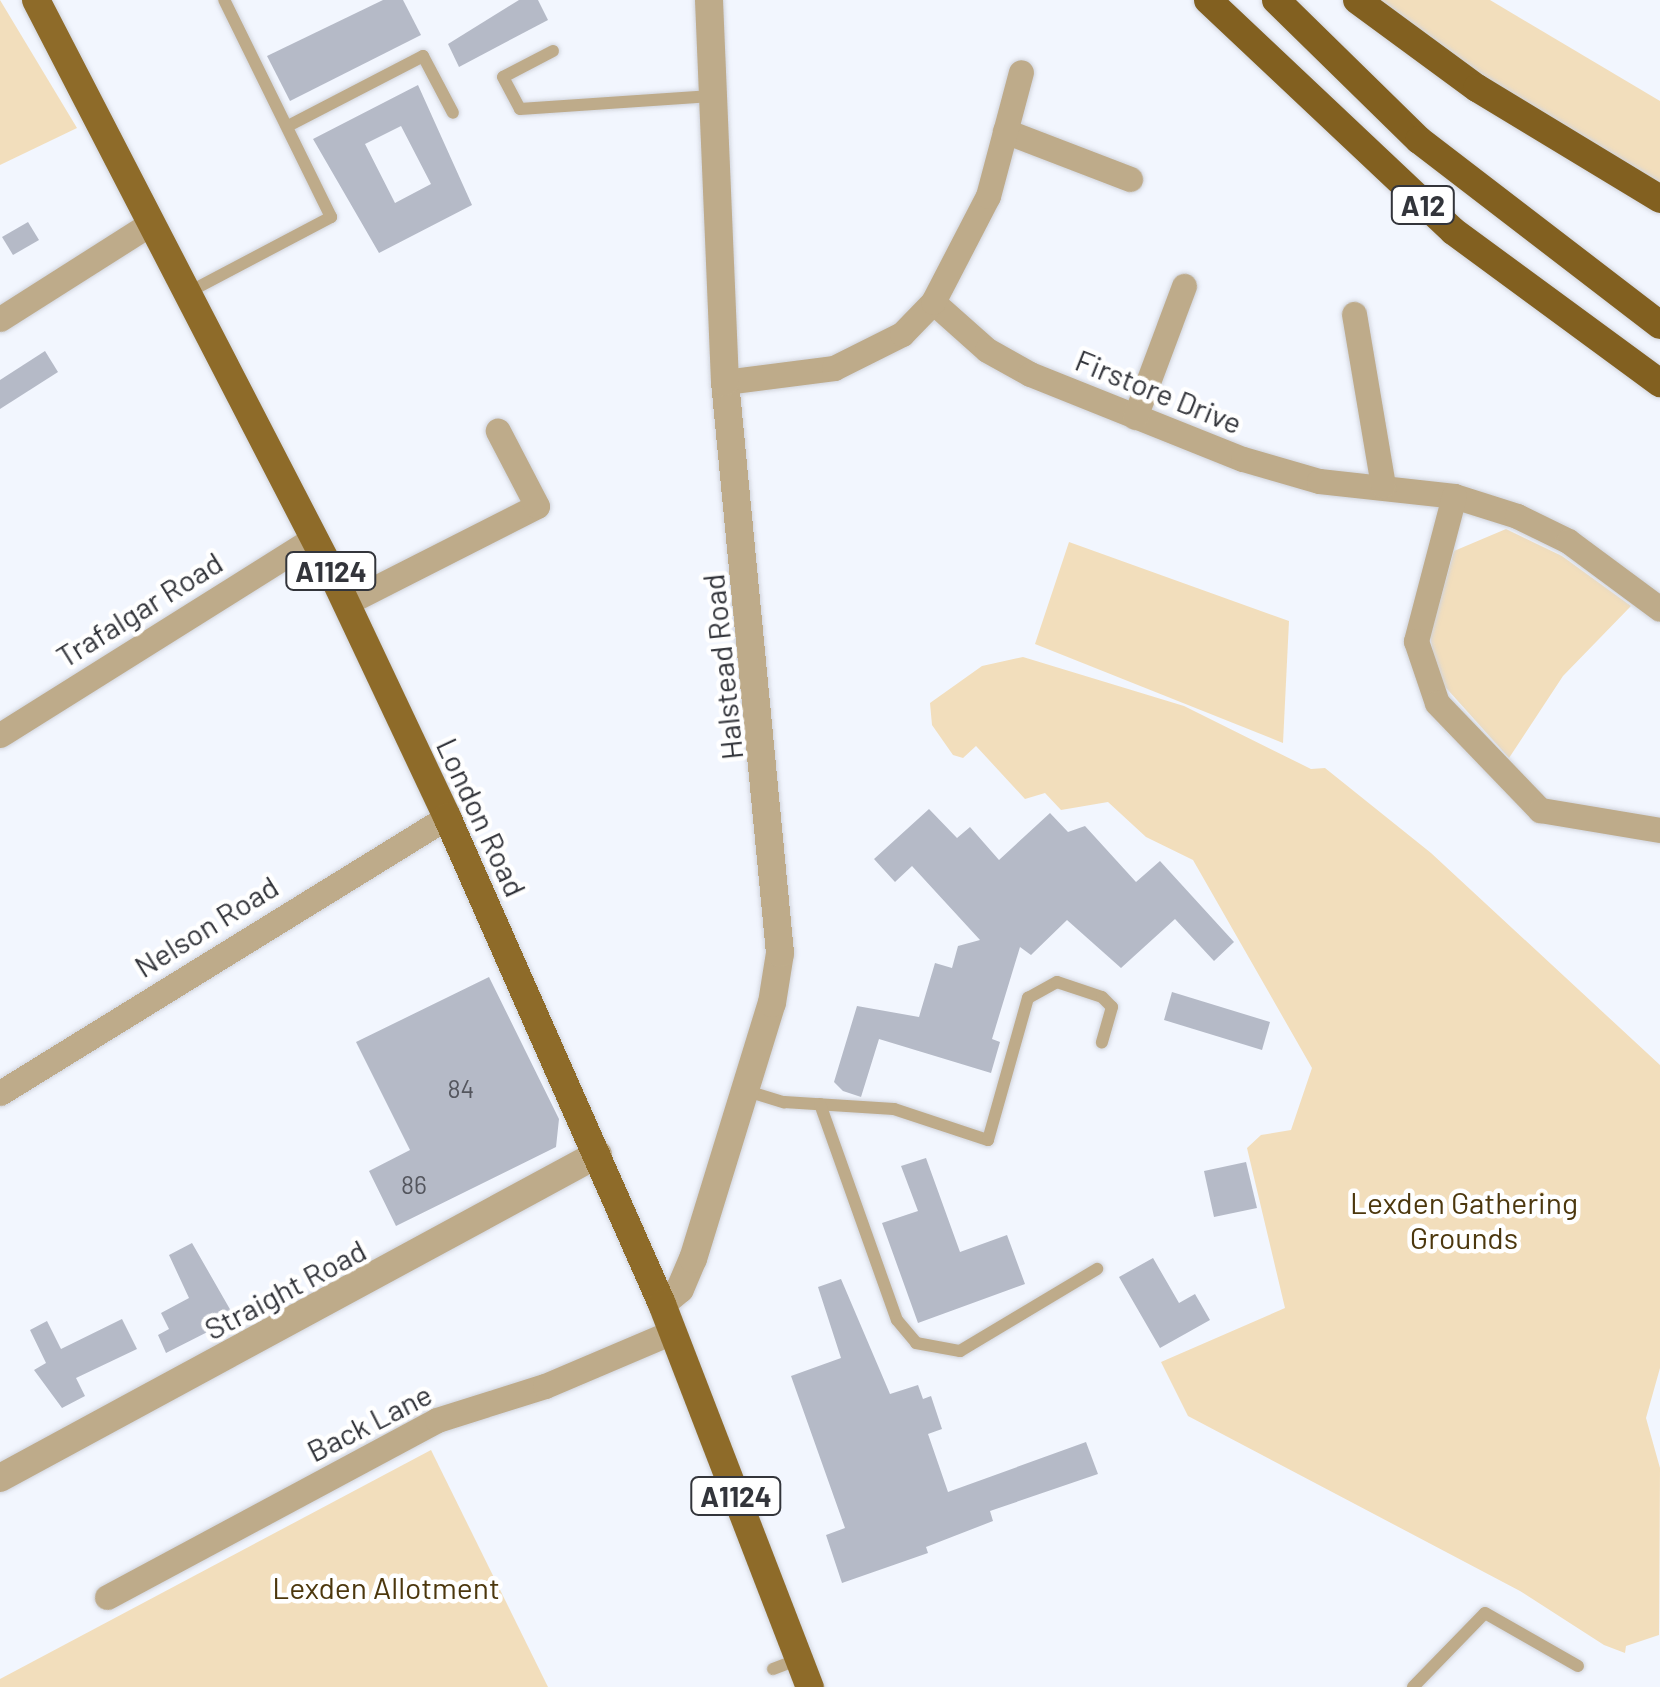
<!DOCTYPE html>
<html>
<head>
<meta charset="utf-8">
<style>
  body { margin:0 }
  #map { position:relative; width:1660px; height:1687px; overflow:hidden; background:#f2f6fe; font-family:Barlow,sans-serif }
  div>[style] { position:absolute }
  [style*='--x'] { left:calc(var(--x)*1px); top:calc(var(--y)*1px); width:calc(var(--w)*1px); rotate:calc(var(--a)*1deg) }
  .green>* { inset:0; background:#f2debc }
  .building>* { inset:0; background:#b5bac7 }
  .roads { filter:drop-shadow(0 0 2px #d0d3db) drop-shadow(0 0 2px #d0d3db) }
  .service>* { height:12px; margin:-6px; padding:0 6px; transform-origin:6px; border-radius:6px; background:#beab8a }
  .minor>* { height:25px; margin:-12.5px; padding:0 12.5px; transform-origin:12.5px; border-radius:12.5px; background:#beab8a }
  .tertiary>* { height:28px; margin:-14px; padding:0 14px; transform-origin:14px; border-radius:14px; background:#beab8a }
  .primary>* { height:28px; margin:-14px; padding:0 14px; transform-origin:14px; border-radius:14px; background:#8e6b29 }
  .trunk>* { height:28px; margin:-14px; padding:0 14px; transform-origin:14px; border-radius:14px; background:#826020 }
  span { translate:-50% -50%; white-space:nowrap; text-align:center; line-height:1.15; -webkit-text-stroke:9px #fff; paint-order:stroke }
  .number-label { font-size:25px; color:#54565e }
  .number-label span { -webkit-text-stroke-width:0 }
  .shield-label span { padding:2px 8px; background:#fff; border:2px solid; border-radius:8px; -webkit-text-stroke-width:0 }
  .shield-label { font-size:28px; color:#33353b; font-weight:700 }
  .street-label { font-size:30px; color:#33353b }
  .park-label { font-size:30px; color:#4c370d }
</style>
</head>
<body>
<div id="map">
  <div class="green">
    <i style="clip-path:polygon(0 0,77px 128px,0 165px)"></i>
    <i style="clip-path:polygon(1364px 0,1490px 0,1660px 101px,1660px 190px)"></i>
    <i style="clip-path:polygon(1506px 529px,1562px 556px,1631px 606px,1563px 676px,1509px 758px,1439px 680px,1430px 637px,1454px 551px)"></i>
    <i style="clip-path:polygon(1069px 542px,1289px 621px,1283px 743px,1035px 644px)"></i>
    <i style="clip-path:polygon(1023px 657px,1184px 706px,1311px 769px,1325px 768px,1431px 853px,1660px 1065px,1660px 1368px,1646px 1418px,1660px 1468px,1659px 1635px,1626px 1646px,1625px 1653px,1604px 1645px,1520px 1591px,1188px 1416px,1161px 1362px,1285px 1308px,1247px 1148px,1261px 1135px,1291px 1130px,1312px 1068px,1193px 860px,1146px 837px,1108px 802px,1061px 810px,1045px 793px,1025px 799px,976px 746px,963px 758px,953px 755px,932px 725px,930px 703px,982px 666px)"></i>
    <i style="clip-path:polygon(431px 1450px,548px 1687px,0 1687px,0 1679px)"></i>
  </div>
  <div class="building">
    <i style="clip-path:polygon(383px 0,403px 0,421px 35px,290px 101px,267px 56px)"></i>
    <i style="clip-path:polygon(519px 0,538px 0,548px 20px,459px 67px,448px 44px)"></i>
    <i style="clip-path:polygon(evenodd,418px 85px,472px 205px,379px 253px,313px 139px,418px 85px,401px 126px,431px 184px,395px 203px,365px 144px,401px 126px)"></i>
    <i style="clip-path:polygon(28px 222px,39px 240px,13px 255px,2px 237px)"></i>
    <i style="clip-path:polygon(45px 351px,58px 372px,0 409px,0 380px)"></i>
    <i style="clip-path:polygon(929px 809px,957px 838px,970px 827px,999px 860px,1050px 813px,1068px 832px,1085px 826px,1136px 882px,1160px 861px,1234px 942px,1214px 961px,1175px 919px,1121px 968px,1067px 920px,1031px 955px,1020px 947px,992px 1039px,1000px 1042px,991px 1073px,879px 1039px,861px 1097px,843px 1091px,834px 1082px,857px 1006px,919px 1017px,935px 963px,952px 968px,958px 946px,980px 940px,912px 866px,895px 882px,874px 859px)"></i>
    <i style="clip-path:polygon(489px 977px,559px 1119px,556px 1147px,396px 1226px,369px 1171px,410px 1150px,356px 1042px)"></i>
    <i style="clip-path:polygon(1172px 992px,1270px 1022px,1262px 1050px,1164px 1020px)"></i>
    <i style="clip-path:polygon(926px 1158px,960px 1252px,1007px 1235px,1025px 1284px,918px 1323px,882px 1223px,918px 1211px,901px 1166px)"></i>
    <i style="clip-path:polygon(1246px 1162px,1257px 1208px,1214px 1217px,1204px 1171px)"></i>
    <i style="clip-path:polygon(192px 1243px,235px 1318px,166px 1353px,158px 1335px,169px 1329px,161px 1313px,189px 1298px,169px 1255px)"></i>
    <i style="clip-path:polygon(1153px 1258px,1179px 1303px,1195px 1294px,1210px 1320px,1160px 1348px,1119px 1277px)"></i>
    <i style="clip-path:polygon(841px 1279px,890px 1394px,918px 1385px,923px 1399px,931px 1396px,942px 1429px,928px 1434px,948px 1492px,1086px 1442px,1098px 1474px,990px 1511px,993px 1521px,926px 1547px,928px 1553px,842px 1583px,826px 1535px,845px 1528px,791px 1376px,841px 1358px,818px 1287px)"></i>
    <i style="clip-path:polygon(122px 1319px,137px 1349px,76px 1378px,85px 1396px,62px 1408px,34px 1370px,46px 1363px,30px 1330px,47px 1321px,61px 1349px)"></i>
  </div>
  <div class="roads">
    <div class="service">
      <i style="--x:553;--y:51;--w:56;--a:152.5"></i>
      <i style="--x:503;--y:77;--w:36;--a:62"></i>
      <i style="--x:520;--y:109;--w:192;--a:-3.9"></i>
      <i style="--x:288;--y:126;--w:152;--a:-27.4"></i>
      <i style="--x:423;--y:56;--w:64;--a:62.2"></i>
      <i style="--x:187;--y:293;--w:163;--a:-27.8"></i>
      <i style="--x:331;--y:217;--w:242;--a:-116.2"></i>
      <i style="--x:747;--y:1091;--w:39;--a:17"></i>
      <i style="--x:784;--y:1102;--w:110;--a:3.6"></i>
      <i style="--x:894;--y:1109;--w:99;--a:18.3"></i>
      <i style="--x:988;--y:1140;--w:148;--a:-74.3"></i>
      <i style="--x:1028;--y:998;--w:33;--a:-29"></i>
      <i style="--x:1057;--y:982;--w:47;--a:18.4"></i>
      <i style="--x:1102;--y:997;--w:14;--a:45"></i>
      <i style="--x:1112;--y:1007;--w:37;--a:106"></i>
      <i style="--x:820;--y:1104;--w:229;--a:70.4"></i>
      <i style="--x:897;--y:1320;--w:30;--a:50"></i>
      <i style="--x:916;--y:1343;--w:45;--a:10.3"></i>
      <i style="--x:960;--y:1351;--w:160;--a:-30.9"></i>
      <i style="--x:773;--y:1669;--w:28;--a:-21"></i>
      <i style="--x:1413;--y:1687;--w:103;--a:-45.8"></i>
      <i style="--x:1485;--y:1613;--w:107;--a:29.7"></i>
    </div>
    <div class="minor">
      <i style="--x:1005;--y:131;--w:134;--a:21"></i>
      <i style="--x:933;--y:302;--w:72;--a:41.6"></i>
      <i style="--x:987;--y:350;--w:49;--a:29.2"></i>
      <i style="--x:1030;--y:374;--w:229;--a:21.8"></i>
      <i style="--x:1243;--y:459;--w:79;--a:16.1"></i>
      <i style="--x:1319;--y:481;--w:136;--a:6.3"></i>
      <i style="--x:1454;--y:496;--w:66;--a:17.6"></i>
      <i style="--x:1517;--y:516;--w:57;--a:26.1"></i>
      <i style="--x:1568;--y:541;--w:114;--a:36.5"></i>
      <i style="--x:1354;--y:314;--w:174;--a:80.4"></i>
      <i style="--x:0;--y:319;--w:179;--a:-32.4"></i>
      <i style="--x:725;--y:382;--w:110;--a:-7.3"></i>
      <i style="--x:834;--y:368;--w:76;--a:-26.6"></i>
      <i style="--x:902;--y:334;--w:45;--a:-45.9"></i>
      <i style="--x:933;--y:302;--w:119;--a:-62.6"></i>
      <i style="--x:988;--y:196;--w:128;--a:-75.1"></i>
      <i style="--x:1135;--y:417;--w:140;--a:-69.5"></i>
      <i style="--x:1454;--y:496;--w:150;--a:104.7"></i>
      <i style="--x:1416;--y:641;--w:65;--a:71.3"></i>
      <i style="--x:1437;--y:703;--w:149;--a:46.1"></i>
      <i style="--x:1540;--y:810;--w:122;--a:9.5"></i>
      <i style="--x:346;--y:603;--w:214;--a:-26.9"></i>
      <i style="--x:537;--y:506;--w:85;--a:-117.5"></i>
      <i style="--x:0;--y:735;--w:371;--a:-32.1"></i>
      <i style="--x:0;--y:1093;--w:525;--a:-31.69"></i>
      <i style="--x:107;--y:1597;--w:374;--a:-28.2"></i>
      <i style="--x:437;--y:1420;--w:113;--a:-17.5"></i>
      <i style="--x:545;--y:1386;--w:138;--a:-23"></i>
    </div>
    <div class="tertiary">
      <i style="--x:662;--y:1304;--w:23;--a:-40"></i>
      <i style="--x:680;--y:1289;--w:33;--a:-67"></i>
      <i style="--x:693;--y:1259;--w:268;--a:-72.9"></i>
      <i style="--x:772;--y:1003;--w:51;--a:-80.9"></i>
      <i style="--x:780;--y:953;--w:574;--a:-95.5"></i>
      <i style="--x:725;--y:382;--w:382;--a:-92.4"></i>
      <i style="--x:0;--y:1478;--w:680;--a:-28.45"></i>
    </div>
    <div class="primary">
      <i style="--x:36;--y:0;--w:636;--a:62.67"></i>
      <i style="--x:328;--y:565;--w:279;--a:64.7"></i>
      <i style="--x:447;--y:817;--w:532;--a:66.18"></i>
      <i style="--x:662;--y:1304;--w:411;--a:68.9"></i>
    </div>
    <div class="trunk">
      <i style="--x:1208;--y:0;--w:337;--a:43.3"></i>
      <i style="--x:1453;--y:231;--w:257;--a:36.3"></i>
      <i style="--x:1276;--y:0;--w:200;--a:44.4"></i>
      <i style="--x:1419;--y:140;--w:304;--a:37.5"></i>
      <i style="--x:1357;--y:0;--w:149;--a:36.3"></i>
      <i style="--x:1477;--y:88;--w:214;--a:31.2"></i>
    </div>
  </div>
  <div class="number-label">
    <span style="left:461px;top:1088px">84</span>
    <span style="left:414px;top:1184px">86</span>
  </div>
  <div class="shield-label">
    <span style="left:1423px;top:205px">A12</span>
    <span style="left:331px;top:571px">A1124</span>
    <span style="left:736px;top:1496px">A1124</span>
  </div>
  <div class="street-label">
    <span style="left:1159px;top:391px;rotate:22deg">Firstore Drive</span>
    <span style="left:139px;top:609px;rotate:-32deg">Trafalgar Road</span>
    <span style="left:722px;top:667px;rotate:-96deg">Halstead Road</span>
    <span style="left:482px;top:817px;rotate:65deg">London Road</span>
    <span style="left:206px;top:926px;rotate:-32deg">Nelson Road</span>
    <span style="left:285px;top:1289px;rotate:-28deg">Straight Road</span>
    <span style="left:369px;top:1422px;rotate:-27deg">Back Lane</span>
  </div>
  <div class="park-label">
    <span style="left:1464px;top:1219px">Lexden Gathering<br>Grounds</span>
    <span style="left:386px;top:1587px">Lexden Allotment</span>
  </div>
</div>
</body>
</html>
